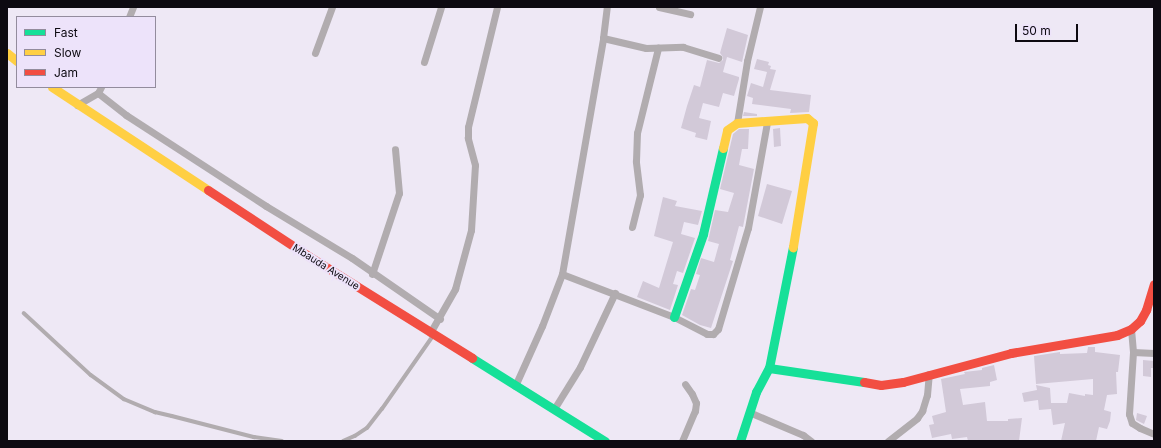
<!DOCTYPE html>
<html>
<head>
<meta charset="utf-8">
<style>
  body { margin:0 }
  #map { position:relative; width:1161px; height:448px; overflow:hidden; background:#eee8f5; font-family:Inter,sans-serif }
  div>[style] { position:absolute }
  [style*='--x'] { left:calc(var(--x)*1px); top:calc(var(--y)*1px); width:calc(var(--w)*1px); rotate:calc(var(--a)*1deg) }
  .building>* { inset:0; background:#d2c9d8 }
  .lane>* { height:3.5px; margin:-1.75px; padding:0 1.75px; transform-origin:1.75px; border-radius:1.75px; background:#b1acaf }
  .street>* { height:7px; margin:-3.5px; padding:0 3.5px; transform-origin:3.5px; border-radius:3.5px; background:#b1acaf }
  .fast>* { height:9px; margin:-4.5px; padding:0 4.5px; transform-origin:4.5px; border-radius:4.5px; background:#16e098 }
  .slow>* { height:9px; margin:-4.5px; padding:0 4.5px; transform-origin:4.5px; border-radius:4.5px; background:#ffcf43 }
  .jam>* { height:9px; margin:-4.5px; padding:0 4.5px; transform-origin:4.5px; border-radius:4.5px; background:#f24e42 }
  span { translate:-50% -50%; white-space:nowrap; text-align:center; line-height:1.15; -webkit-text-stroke:4px #ede3fa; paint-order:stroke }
  .street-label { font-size:10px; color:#0d0a11 }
  .frame { position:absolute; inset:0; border:8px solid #0d0a11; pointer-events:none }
  .legend { position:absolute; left:16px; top:16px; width:140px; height:72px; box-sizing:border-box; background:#ede3fa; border:1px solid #938c9d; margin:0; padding:5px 7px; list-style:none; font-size:12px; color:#0d0a11 }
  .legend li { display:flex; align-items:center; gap:8px; height:20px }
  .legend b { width:20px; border:1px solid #938c9d }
  .scale { position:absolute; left:1015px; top:24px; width:63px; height:18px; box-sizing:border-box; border:2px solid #0d0a11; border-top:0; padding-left:5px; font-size:12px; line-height:14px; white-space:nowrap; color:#0d0a11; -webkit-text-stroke:3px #ede3fa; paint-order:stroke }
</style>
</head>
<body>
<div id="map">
  <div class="building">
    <i style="clip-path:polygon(727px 28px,748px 35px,742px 62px,727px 57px,723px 72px,739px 77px,739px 79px,734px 96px,723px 93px,719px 107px,703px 103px,699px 118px,711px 121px,707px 140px,695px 137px,696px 133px,681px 128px,687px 106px,694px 85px,700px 87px,707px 60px,719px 63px,723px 60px,723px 57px,720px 53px)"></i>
    <i style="clip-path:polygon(757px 59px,769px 62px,768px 65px,771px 66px,770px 69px,776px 70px,770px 90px,811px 95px,809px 112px,790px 113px,791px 109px,752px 104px,753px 98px,747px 96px,751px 83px,763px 87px,767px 72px,754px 69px)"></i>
    <i style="clip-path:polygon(744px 112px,757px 114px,757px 116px,743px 116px)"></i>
    <i style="clip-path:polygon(780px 128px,781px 146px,774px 147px,773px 129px)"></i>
    <i style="clip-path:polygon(739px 129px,749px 129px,748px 149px,742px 149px,739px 165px,754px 169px,743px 227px,739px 226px,730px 260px,733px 261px,711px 328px,700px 325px,682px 315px,691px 289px,695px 290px,700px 275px,696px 274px,701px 258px,714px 262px,719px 244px,708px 241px,715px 210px,728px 212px,734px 193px,720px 189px,733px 134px)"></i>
    <i style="clip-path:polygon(767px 184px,792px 191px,782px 224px,758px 216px)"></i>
    <i style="clip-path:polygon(663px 197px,677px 201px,675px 206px,702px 211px,698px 225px,684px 222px,681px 234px,695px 238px,683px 273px,677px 271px,673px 284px,678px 285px,670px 310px,637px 297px,643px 281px,659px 288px,673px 242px,654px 236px)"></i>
    <i style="clip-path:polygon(1088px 347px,1095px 347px,1095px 352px,1120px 355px,1118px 372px,1116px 372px,1117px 394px,1107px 395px,1104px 410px,1111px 412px,1110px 421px,1107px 429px,1099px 427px,1096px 441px,1061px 441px,1065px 423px,1053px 425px,1051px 409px,1039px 410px,1038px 400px,1024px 402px,1022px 393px,1037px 390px,1036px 385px,1050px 388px,1051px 403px,1067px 403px,1069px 393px,1085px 396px,1085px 394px,1093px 395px,1093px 379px,1036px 384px,1034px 356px,1060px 352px,1060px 354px,1087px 353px)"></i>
    <i style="clip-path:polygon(1143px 360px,1154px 361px,1154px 368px,1151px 368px,1151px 377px,1143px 376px)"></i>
    <i style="clip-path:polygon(994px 365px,997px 380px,990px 382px,990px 386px,960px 389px,963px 405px,985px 402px,987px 421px,1008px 421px,1008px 419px,1022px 418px,1019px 441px,968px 441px,967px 437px,952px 439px,951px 434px,932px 438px,929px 425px,934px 424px,932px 416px,946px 412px,941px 379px,965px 374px,964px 372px,982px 370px,982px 368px)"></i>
    <i style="clip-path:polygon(1137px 413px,1147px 416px,1144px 424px,1136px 420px)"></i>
  </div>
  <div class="lane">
    <i style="--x:24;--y:313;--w:91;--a:42.8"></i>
    <i style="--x:91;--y:375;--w:41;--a:36"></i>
    <i style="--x:124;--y:399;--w:34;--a:23"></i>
    <i style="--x:155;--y:412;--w:17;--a:13"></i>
    <i style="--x:172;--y:416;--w:85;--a:14.4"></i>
    <i style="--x:254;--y:437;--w:28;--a:8"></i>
    <i style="--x:343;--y:441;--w:13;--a:-23"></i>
    <i style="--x:355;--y:436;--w:14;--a:-34"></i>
    <i style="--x:367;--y:428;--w:24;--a:-52"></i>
    <i style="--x:382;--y:409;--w:89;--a:-55.1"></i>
  </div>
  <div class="street">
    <i style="--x:659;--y:7;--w:32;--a:13"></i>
    <i style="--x:129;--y:17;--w:11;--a:-68"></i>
    <i style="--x:603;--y:38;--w:44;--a:13.1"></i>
    <i style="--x:646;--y:48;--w:37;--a:-2"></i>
    <i style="--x:683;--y:47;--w:37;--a:17"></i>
    <i style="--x:315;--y:53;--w:49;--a:-69.7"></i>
    <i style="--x:424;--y:62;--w:58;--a:-72.8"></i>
    <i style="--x:98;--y:93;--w:36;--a:38"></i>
    <i style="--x:126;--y:115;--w:167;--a:33"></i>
    <i style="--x:266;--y:206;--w:100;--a:31.2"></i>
    <i style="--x:352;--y:258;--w:107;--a:34.7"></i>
    <i style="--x:77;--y:105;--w:24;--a:-30"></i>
    <i style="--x:98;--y:93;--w:7;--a:-63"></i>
    <i style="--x:737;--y:123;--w:63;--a:-80.8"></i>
    <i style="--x:747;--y:61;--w:56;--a:-76.5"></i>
    <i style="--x:632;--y:227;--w:33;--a:-76"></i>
    <i style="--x:640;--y:195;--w:34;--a:-97"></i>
    <i style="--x:636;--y:161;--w:28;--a:-88"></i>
    <i style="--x:637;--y:133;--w:88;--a:-76.1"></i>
    <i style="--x:372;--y:274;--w:85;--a:-71.6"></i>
    <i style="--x:399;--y:193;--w:44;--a:-95.2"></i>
    <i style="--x:562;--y:274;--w:120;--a:21"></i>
    <i style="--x:674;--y:317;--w:37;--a:27"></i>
    <i style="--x:707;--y:334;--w:6;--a:0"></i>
    <i style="--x:713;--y:334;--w:7;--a:-45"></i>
    <i style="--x:718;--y:329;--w:105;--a:-73.5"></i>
    <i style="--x:748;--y:228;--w:108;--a:-79.8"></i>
    <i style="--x:1131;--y:329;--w:23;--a:85"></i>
    <i style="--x:1133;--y:352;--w:62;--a:93.7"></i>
    <i style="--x:1129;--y:414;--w:9;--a:72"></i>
    <i style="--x:1132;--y:423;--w:9;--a:32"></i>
    <i style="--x:1140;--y:428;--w:15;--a:23"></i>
    <i style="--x:430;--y:333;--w:51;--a:-60.4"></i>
    <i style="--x:455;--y:289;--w:61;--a:-74.8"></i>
    <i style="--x:471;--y:230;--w:65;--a:-86.5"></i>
    <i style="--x:475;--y:165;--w:28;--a:-105"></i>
    <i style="--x:468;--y:138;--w:11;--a:-90"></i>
    <i style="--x:468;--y:127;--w:123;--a:-76.4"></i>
    <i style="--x:1133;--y:352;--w:21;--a:3"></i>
    <i style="--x:515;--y:386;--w:66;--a:-65.8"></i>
    <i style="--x:542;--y:326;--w:56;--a:-69"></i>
    <i style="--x:562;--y:274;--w:240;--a:-80.1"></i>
    <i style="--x:603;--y:38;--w:31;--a:-83"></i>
    <i style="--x:554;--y:409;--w:49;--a:-58.2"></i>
    <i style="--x:580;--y:367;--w:82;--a:-64.7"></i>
    <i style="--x:749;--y:412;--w:59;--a:23.1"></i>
    <i style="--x:803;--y:435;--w:10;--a:37"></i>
    <i style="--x:682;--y:441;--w:33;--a:-67"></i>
    <i style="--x:695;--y:411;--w:8;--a:-83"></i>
    <i style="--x:696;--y:403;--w:10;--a:-114"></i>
    <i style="--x:692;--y:394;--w:12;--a:-125"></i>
    <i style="--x:888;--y:441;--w:37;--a:-38"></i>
    <i style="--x:917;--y:418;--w:9;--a:-54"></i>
    <i style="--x:922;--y:411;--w:17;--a:-73"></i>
    <i style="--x:927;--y:395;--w:21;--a:-85"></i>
  </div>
  <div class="fast">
    <i style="--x:674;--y:317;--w:88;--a:-70.7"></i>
    <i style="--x:703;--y:234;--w:88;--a:-76.9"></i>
    <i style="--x:472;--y:358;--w:157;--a:32"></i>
    <i style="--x:769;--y:368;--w:123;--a:-78.8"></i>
    <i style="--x:740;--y:441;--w:52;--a:-71.9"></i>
    <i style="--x:756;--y:392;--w:27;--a:-62"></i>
    <i style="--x:769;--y:368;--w:96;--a:8.4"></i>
  </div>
  <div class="slow">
    <i style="--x:7;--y:53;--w:13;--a:39"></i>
    <i style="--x:52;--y:87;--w:187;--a:33.4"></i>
    <i style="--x:723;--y:148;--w:18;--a:-77"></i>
    <i style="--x:727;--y:130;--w:12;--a:-35"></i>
    <i style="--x:737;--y:123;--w:70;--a:-4.1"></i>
    <i style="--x:807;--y:118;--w:8;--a:40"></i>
    <i style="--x:813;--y:123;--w:126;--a:99.2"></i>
  </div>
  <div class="jam">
    <i style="--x:208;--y:190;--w:122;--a:33.3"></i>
    <i style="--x:310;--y:257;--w:191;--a:31.9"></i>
    <i style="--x:864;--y:382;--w:17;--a:10"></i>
    <i style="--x:881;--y:385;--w:22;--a:-8"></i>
    <i style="--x:903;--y:382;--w:112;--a:-15"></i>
    <i style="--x:1011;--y:353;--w:108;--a:-9.6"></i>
    <i style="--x:1117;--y:335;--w:15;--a:-23"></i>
    <i style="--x:1131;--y:329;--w:12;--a:-42"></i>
    <i style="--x:1140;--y:321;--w:13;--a:-61"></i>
    <i style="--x:1146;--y:310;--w:27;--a:-73"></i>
  </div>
  <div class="street-label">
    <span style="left:326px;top:267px;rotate:32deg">Mbauda Avenue</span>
  </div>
  <div class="frame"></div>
  <ul class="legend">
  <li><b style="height:5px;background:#16e098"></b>Fast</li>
  <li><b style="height:5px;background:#ffcf43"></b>Slow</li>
  <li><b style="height:5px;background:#f24e42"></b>Jam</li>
  </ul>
  <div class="scale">50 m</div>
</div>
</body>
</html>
